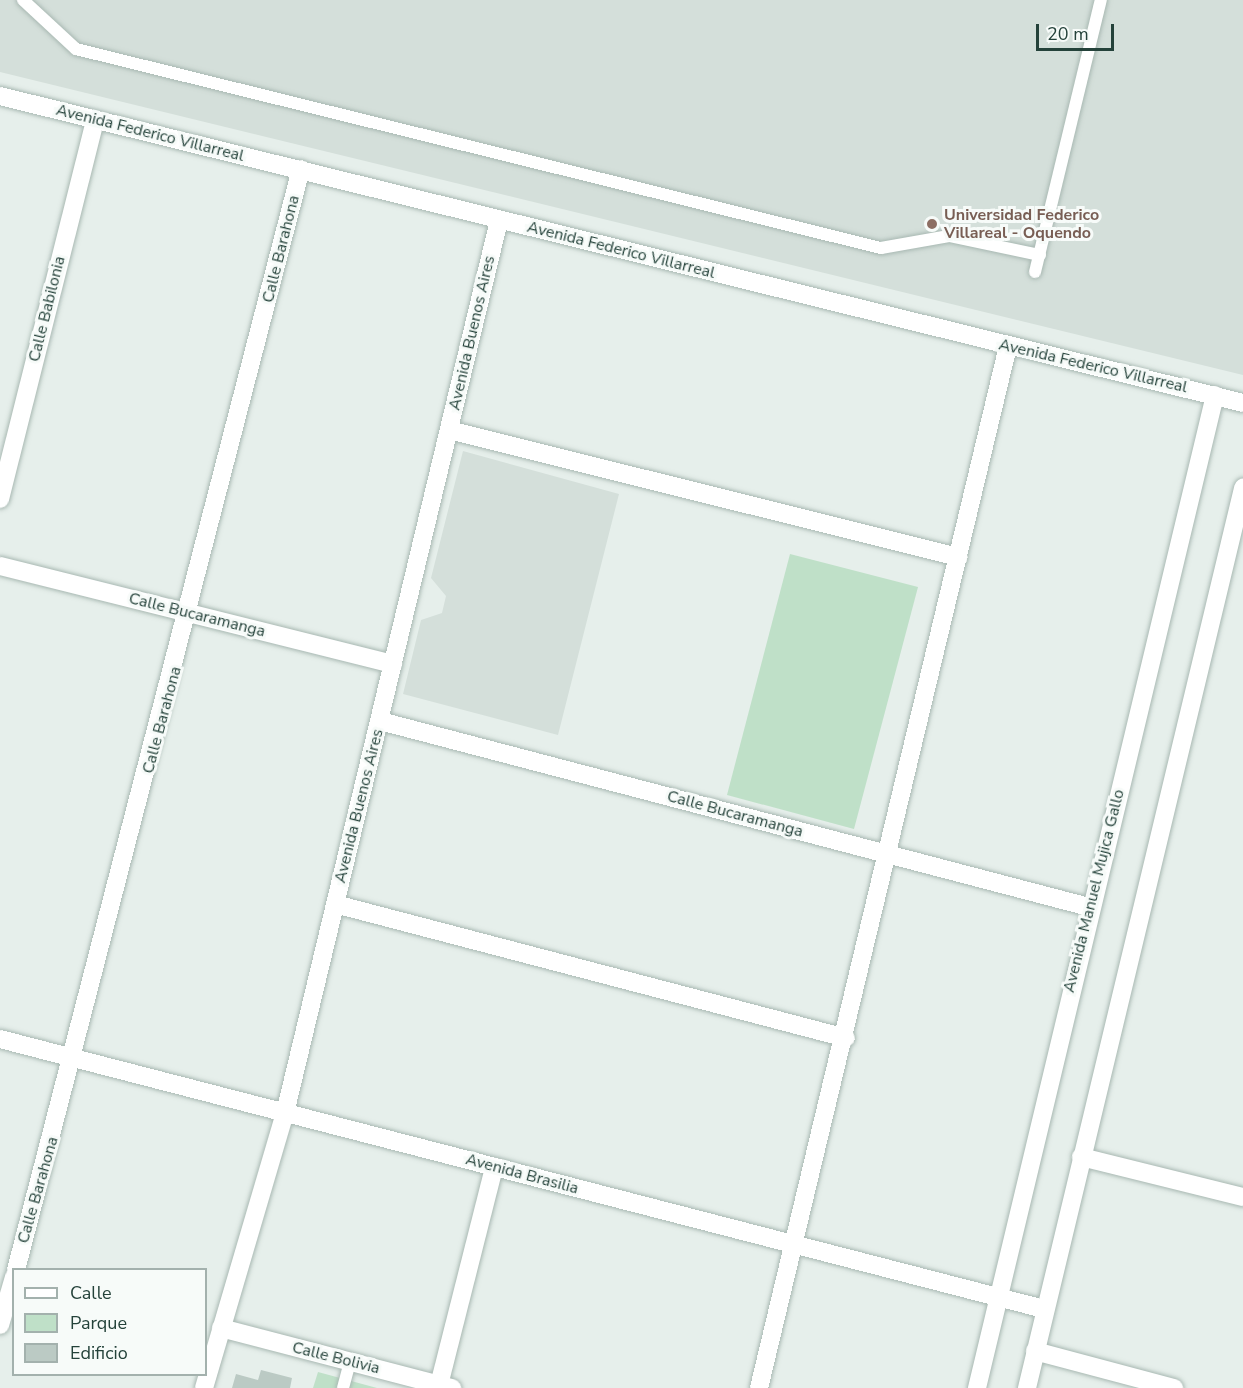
<!DOCTYPE html>
<html>
<head>
<meta charset="utf-8">
<style>
  body { margin:0 }
  #map { position:relative; width:1243px; height:1388px; overflow:hidden; background:#e6efeb; font-family:"Nunito Sans",sans-serif }
  div>[style] { position:absolute }
  [style*='--x'] { left:calc(var(--x)*1px); top:calc(var(--y)*1px); width:calc(var(--w)*1px); rotate:calc(var(--a)*1deg) }
  .built>* { inset:0; background:#d4dfda }
  .green>* { inset:0; background:#bfe0c8 }
  .building>* { inset:0; background:#bbcac4 }
  .roads { filter:drop-shadow(0 0 2px #a8b8b2) drop-shadow(0 0 2px #a8b8b2) }
  .lane>* { height:12px; margin:-6px; padding:0 6px; transform-origin:6px; border-radius:6px; background:#fff }
  .street>* { height:18px; margin:-9px; padding:0 9px; transform-origin:9px; border-radius:9px; background:#fff }
  .secondary>* { height:18px; margin:-9px; padding:0 9px; transform-origin:9px; border-radius:9px; background:#fff }
  .dots>* { width:16px; height:16px; translate:-50% -50%; box-sizing:border-box; border:3px solid #f7fbf9; border-radius:50% }
  span { translate:-50% -50%; white-space:nowrap; text-align:center; line-height:1.15; -webkit-text-stroke:6px #f7fbf9; paint-order:stroke }
  .street-label { font-size:16px; color:#24423a }
  .education-label { font-size:16px; color:#785e54; font-weight:700 }
  .left { translate:0 -50%; text-align:left }
  .legend { position:absolute; left:12px; top:1268px; width:195px; height:108px; box-sizing:border-box; background:#f7fbf9; border:2px solid #a3b1ad; margin:0; padding:8px 10px; list-style:none; font-size:18px; color:#24423a }
  .legend li { display:flex; align-items:center; gap:12px; height:30px }
  .legend b { width:30px; border:2px solid #a3b1ad }
  .scale { position:absolute; left:1036px; top:24px; width:78px; height:27px; box-sizing:border-box; border:3px solid #24423a; border-top:0; padding-left:8px; font-size:18px; line-height:21px; white-space:nowrap; color:#24423a; -webkit-text-stroke:4px #f7fbf9; paint-order:stroke }
</style>
</head>
<body>
<div id="map">
  <div class="built">
    <i style="clip-path:polygon(0 0,1243px 0,1243px 375px,0 72px)"></i>
    <i style="clip-path:polygon(463px 451px,619px 494px,558px 735px,403px 694px,421px 620px,442px 613px,446px 596px,431px 578px)"></i>
  </div>
  <div class="green">
    <i style="clip-path:polygon(790px 554px,918px 587px,854px 829px,727px 795px)"></i>
    <i style="clip-path:polygon(318px 1372px,377px 1388px,313px 1388px)"></i>
  </div>
  <div class="building">
    <i style="clip-path:polygon(261px 1370px,292px 1378px,290px 1388px,232px 1388px,236px 1374px,258px 1380px)"></i>
  </div>
  <div class="roads">
    <div class="lane">
      <i style="--x:23;--y:0;--w:72;--a:42.8"></i>
      <i style="--x:76;--y:49;--w:829;--a:13.89"></i>
      <i style="--x:881;--y:248;--w:69;--a:-10"></i>
      <i style="--x:949;--y:236;--w:93;--a:11.8"></i>
      <i style="--x:1035;--y:272;--w:280;--a:-76.4"></i>
      <i style="--x:343;--y:1388;--w:28;--a:-75"></i>
    </div>
    <div class="street">
      <i style="--x:449;--y:430;--w:525;--a:14.01"></i>
      <i style="--x:0;--y:499;--w:391;--a:-75.9"></i>
      <i style="--x:0;--y:566;--w:405;--a:14"></i>
      <i style="--x:380;--y:721;--w:733;--a:14.7"></i>
      <i style="--x:335;--y:904;--w:528;--a:14.69"></i>
      <i style="--x:0;--y:1039;--w:1078;--a:14.5"></i>
      <i style="--x:1081;--y:1157;--w:167;--a:13.9"></i>
      <i style="--x:16;--y:1270;--w:1137;--a:-75.49"></i>
      <i style="--x:0;--y:1325;--w:50;--a:-73.7"></i>
      <i style="--x:221;--y:1328;--w:239;--a:14.6"></i>
      <i style="--x:1035;--y:1351;--w:144;--a:14.9"></i>
      <i style="--x:439;--y:1385;--w:225;--a:-75.8"></i>
      <i style="--x:204;--y:1388;--w:287;--a:-73.6"></i>
      <i style="--x:285;--y:1113;--w:918;--a:-76.52"></i>
      <i style="--x:759;--y:1388;--w:1071;--a:-76.56"></i>
    </div>
    <div class="secondary">
      <i style="--x:0;--y:96;--w:1280;--a:13.87"></i>
      <i style="--x:977;--y:1388;--w:1021;--a:-76.52"></i>
      <i style="--x:1027;--y:1388;--w:926;--a:-76.5"></i>
    </div>
  </div>
  <div class="dots">
    <i style="left:932px;top:224px;background:#8d6e63"></i>
  </div>
  <div class="street-label">
    <span style="left:150px;top:133px;rotate:14deg">Avenida Federico Villarreal</span>
    <span style="left:281px;top:249px;rotate:-76deg">Calle Barahona</span>
    <span style="left:621px;top:250px;rotate:14deg">Avenida Federico Villarreal</span>
    <span style="left:47px;top:309px;rotate:-76deg">Calle Babilonia</span>
    <span style="left:472px;top:333px;rotate:-77deg">Avenida Buenos Aires</span>
    <span style="left:1093px;top:366px;rotate:13deg">Avenida Federico Villarreal</span>
    <span style="left:197px;top:615px;rotate:14deg">Calle Bucaramanga</span>
    <span style="left:162px;top:720px;rotate:-75deg">Calle Barahona</span>
    <span style="left:359px;top:806px;rotate:-76deg">Avenida Buenos Aires</span>
    <span style="left:735px;top:814px;rotate:15deg">Calle Bucaramanga</span>
    <span style="left:1094px;top:891px;rotate:-76deg">Avenida Manuel Mujica Gallo</span>
    <span style="left:522px;top:1174px;rotate:15deg">Avenida Brasilia</span>
    <span style="left:38px;top:1190px;rotate:-74deg">Calle Barahona</span>
    <span style="left:336px;top:1358px;rotate:14deg">Calle Bolivia</span>
  </div>
  <div class="education-label">
    <span class="left" style="left:944px;top:224px">Universidad Federico<br>Villareal - Oquendo</span>
  </div>
  <ul class="legend">
  <li><b style="height:8px;background:#fff"></b>Calle</li>
  <li><b style="height:16px;background:#bfe0c8"></b>Parque</li>
  <li><b style="height:16px;background:#bbcac4"></b>Edificio</li>
  </ul>
  <div class="scale">20 m</div>
</div>
</body>
</html>
